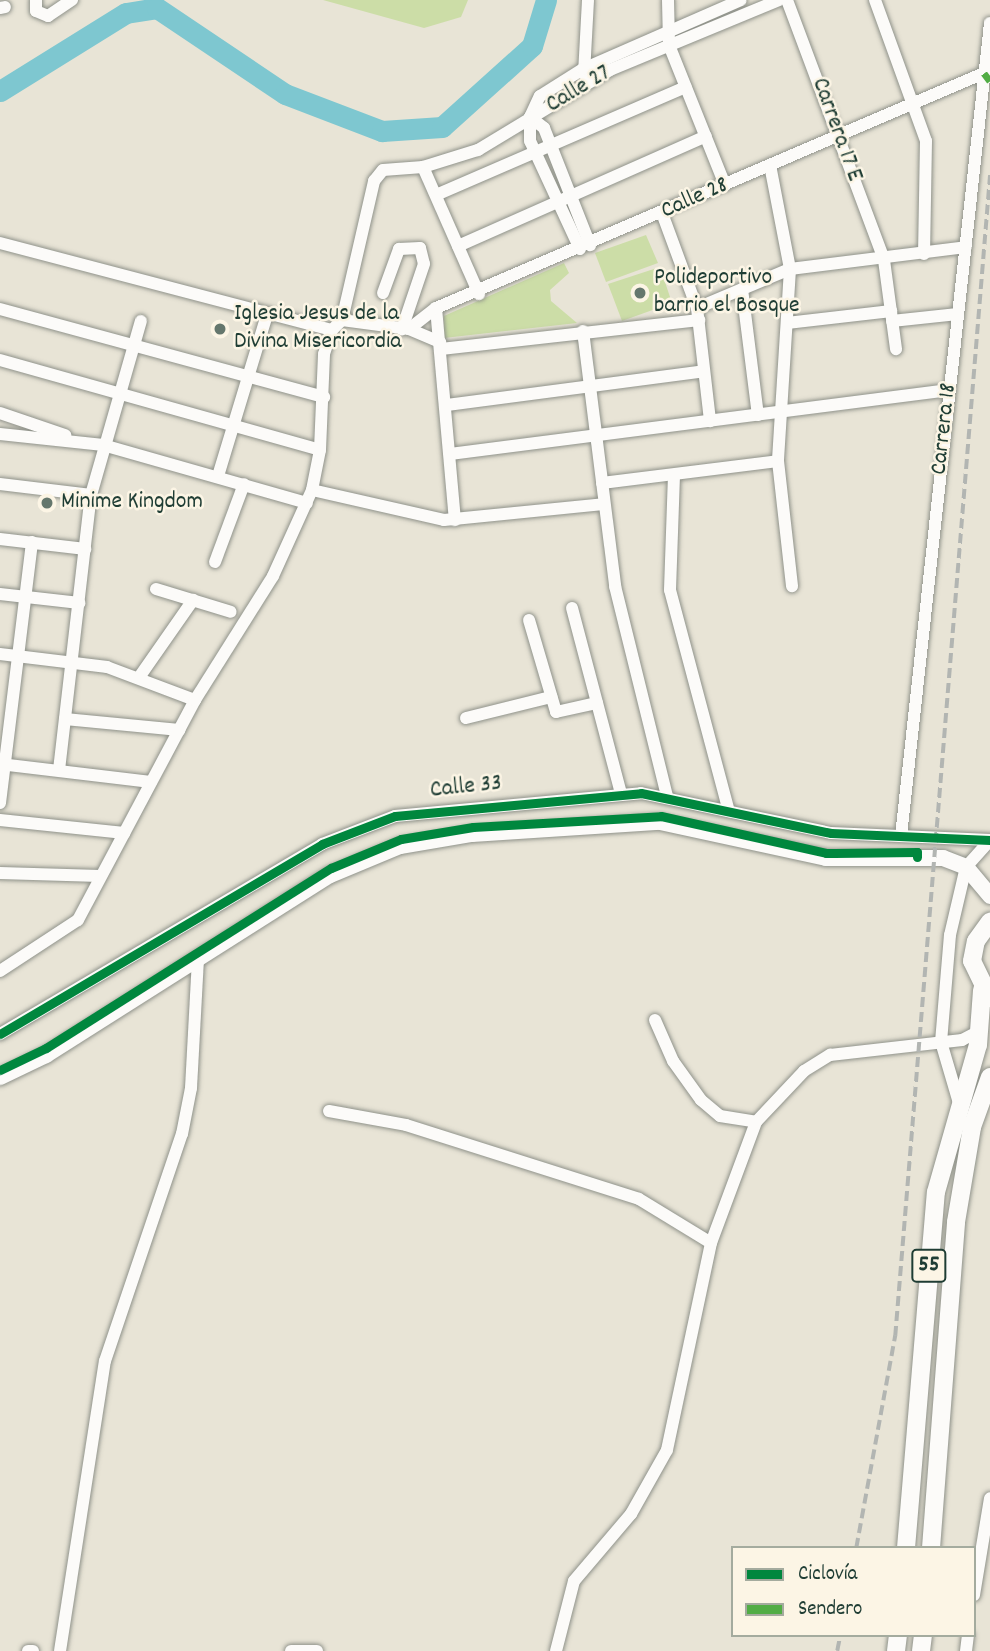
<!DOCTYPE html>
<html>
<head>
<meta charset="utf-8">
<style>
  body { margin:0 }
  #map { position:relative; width:990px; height:1651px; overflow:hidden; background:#e8e4d6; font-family:Dekko,sans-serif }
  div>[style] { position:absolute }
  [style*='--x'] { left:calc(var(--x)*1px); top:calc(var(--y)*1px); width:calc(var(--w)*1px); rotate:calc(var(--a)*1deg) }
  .green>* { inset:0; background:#ccdda7 }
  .river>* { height:21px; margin:-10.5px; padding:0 10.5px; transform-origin:10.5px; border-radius:10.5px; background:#7ec7d0 }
  .roads { filter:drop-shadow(0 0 2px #8f928a) drop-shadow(0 0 2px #8f928a) }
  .minor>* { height:12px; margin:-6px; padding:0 6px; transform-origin:6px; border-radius:6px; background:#fcfbf9 }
  .major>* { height:16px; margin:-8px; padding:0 8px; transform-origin:8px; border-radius:8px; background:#fcfbf9 }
  .highway>* { height:18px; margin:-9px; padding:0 9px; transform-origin:9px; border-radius:9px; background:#fcfbf9 }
  .rail>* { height:3.5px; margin-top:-1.75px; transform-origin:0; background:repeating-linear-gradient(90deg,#b2b5b2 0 10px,transparent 0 15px) }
  .quiet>* { height:7px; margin-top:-3.5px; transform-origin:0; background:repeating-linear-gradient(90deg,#52ad45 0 14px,transparent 0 21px) }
  .cycleway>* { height:9px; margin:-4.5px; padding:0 4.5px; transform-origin:4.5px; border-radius:4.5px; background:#00873e }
  .dots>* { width:19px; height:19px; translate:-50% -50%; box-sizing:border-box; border:4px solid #fcf5e5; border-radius:50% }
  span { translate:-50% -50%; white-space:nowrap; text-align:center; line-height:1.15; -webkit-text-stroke:5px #fcf5e5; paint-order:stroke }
  .shield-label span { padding:2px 5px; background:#fcf5e5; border:2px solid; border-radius:5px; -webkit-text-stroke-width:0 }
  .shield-label { font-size:23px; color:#1f3d34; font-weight:700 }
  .street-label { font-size:24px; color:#1f3d34 }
  .poi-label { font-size:24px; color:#1f3d34 }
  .left { translate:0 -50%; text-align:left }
  .legend { position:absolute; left:731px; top:1546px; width:245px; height:91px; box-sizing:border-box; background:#fcf5e5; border:2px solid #a4ab9e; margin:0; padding:9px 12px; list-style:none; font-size:21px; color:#1f3d34 }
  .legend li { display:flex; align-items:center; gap:14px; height:35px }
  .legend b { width:35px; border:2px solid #a4ab9e }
</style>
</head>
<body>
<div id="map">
  <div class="green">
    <i style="clip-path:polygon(323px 0,468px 0,461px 17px,424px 28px)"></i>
    <i style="clip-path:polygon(646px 235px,658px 263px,606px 282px,595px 253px)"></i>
    <i style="clip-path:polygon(564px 263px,569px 273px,550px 290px,551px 301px,577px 323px,444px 338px,444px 316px)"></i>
    <i style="clip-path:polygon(660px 267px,672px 303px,622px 321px,608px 284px)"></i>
  </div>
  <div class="river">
    <i style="--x:0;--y:91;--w:148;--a:-31.8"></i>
    <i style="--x:126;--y:13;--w:31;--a:-9"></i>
    <i style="--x:157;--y:8;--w:154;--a:33.9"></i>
    <i style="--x:285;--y:94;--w:104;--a:20.9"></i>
    <i style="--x:382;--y:131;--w:60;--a:-3.8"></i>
    <i style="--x:442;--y:127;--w:121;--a:-42"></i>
    <i style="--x:532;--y:46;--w:48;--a:-73.1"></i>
  </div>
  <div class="roads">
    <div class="minor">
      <i style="--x:36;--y:0;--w:11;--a:90"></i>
      <i style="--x:36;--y:11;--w:13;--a:23"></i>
      <i style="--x:48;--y:16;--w:29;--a:-34"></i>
      <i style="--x:668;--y:0;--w:45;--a:88.7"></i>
      <i style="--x:669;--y:45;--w:151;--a:68.2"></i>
      <i style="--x:787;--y:0;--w:278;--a:69.5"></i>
      <i style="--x:884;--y:260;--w:90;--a:82.3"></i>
      <i style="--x:875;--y:0;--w:150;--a:70.1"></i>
      <i style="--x:926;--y:141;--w:113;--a:91"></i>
      <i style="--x:0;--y:8;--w:5;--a:-11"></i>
      <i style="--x:584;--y:74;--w:74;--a:-86.9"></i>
      <i style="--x:530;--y:117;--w:18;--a:38"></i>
      <i style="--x:544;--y:128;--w:126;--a:68.5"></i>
      <i style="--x:770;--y:165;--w:106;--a:79.1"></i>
      <i style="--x:790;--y:269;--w:192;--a:93.6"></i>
      <i style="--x:778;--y:461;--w:126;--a:83.6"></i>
      <i style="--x:423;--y:167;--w:139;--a:66.2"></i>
      <i style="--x:436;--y:195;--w:272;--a:-23.4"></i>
      <i style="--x:662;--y:213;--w:101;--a:69.8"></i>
      <i style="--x:697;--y:308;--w:114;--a:83.4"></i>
      <i style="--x:0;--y:243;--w:343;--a:14.7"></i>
      <i style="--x:458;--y:246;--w:271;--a:-23.9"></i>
      <i style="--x:580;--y:249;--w:119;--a:-114.8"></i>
      <i style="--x:530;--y:141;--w:24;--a:-90"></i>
      <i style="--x:530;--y:117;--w:23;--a:-65"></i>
      <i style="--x:540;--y:96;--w:51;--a:-32.1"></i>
      <i style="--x:583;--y:69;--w:172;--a:-23.6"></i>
      <i style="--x:742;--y:289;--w:127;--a:82.8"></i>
      <i style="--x:383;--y:293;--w:47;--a:-70"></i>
      <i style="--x:399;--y:249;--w:21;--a:-3"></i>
      <i style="--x:420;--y:248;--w:16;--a:76"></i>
      <i style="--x:424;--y:264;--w:69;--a:108.7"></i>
      <i style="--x:436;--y:308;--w:213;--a:84.9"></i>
      <i style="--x:697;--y:308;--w:101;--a:-22.8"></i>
      <i style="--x:790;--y:269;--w:177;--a:-7.1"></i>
      <i style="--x:0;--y:309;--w:336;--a:15.2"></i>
      <i style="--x:342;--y:320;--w:143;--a:-77"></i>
      <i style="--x:374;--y:181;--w:14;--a:-51"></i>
      <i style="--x:383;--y:170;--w:40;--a:-4.3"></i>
      <i style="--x:423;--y:167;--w:58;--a:-17.2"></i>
      <i style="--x:478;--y:150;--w:154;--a:-31.2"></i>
      <i style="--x:610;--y:70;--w:183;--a:-22.5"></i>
      <i style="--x:892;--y:321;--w:66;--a:-6.1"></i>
      <i style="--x:787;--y:323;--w:105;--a:-6.6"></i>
      <i style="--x:409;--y:329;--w:34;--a:-38"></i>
      <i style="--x:436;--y:308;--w:596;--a:-23.21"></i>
      <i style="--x:583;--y:331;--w:257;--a:82.8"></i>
      <i style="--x:615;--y:586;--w:216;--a:76.1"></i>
      <i style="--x:441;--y:349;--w:260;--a:-6.4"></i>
      <i style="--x:0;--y:360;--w:332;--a:15.7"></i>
      <i style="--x:447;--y:405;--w:259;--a:-7.5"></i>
      <i style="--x:0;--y:413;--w:69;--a:18.7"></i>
      <i style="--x:0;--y:434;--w:104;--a:6.1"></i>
      <i style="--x:103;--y:445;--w:212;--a:15.9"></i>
      <i style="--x:450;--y:454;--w:503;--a:-7.31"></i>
      <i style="--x:674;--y:475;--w:115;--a:92"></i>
      <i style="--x:670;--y:590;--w:229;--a:75.1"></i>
      <i style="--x:218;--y:476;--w:168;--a:-73.1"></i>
      <i style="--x:602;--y:483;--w:177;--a:-7.1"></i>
      <i style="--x:0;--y:484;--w:92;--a:6.9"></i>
      <i style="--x:312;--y:490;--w:135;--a:12.8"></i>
      <i style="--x:444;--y:520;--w:160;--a:-5.7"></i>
      <i style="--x:0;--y:539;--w:86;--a:6.7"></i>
      <i style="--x:215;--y:562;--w:83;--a:-69.6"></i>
      <i style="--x:156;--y:589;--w:78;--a:17"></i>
      <i style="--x:0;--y:594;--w:80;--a:6.5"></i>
      <i style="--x:572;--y:608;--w:191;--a:75.2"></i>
      <i style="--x:529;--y:620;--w:96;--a:73.6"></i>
      <i style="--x:556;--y:712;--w:42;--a:-12.4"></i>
      <i style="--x:0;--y:654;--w:108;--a:6.9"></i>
      <i style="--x:107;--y:667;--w:94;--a:20.6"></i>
      <i style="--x:140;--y:676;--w:93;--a:-55.1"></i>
      <i style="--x:466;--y:718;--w:88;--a:-13.9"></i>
      <i style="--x:65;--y:719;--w:115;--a:5.5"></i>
      <i style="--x:0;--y:764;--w:152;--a:6.8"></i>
      <i style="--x:59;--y:770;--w:277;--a:-83.4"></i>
      <i style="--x:91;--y:495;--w:181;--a:-74"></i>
      <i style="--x:0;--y:803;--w:263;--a:-83"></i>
      <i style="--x:0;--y:820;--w:125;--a:6"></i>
      <i style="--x:901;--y:836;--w:818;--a:-83.75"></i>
      <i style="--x:0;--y:873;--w:100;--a:1.7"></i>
      <i style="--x:0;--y:971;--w:93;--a:-33.2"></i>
      <i style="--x:78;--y:920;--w:249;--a:-62"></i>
      <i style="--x:195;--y:700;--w:146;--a:-57.8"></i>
      <i style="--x:273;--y:576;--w:94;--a:-65.6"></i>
      <i style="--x:312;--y:490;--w:41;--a:-78.7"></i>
      <i style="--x:320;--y:450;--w:96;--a:-87.6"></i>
      <i style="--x:324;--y:354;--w:25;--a:-72"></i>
      <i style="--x:332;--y:330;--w:14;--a:-45"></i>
      <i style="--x:342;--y:320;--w:68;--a:7.7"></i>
      <i style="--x:409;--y:329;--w:34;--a:23"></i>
      <i style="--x:655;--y:1020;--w:45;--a:66.3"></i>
      <i style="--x:673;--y:1061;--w:48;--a:54.3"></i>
      <i style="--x:701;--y:1100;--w:25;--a:40"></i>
      <i style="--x:720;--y:1116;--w:36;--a:9"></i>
      <i style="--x:0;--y:1034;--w:374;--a:-30.5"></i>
      <i style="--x:322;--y:844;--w:78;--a:-21"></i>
      <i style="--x:395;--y:816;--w:247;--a:-5.3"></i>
      <i style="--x:641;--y:793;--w:194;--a:11.9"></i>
      <i style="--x:831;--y:833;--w:159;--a:2.5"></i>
      <i style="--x:959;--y:1103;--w:64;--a:-106.4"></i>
      <i style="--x:941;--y:1042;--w:107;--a:-85.2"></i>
      <i style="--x:950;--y:935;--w:70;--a:-76.8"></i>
      <i style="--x:966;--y:867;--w:36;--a:-48"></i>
      <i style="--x:329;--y:1111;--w:78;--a:10.3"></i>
      <i style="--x:406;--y:1125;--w:244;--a:17.6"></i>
      <i style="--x:639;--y:1199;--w:84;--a:31.4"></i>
      <i style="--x:974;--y:1595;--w:98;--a:-80.6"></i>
      <i style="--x:28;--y:1651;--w:5;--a:0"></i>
      <i style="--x:60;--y:1651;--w:293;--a:-81.2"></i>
      <i style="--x:105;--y:1361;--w:240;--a:-71.3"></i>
      <i style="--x:182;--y:1134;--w:47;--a:-78.9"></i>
      <i style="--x:191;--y:1088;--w:128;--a:-86.9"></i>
      <i style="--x:291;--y:1651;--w:26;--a:0"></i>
      <i style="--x:556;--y:1651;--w:72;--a:-75.6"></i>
      <i style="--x:574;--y:1581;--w:88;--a:-49.6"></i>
      <i style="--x:631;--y:1514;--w:73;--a:-60.6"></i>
      <i style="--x:667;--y:1450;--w:212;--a:-78"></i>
      <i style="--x:711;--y:1243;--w:129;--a:-69.6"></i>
      <i style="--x:756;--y:1122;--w:70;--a:-46.7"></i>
      <i style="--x:804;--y:1071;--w:31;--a:-32"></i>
      <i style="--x:830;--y:1055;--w:133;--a:-6.5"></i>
      <i style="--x:962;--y:1040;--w:20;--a:-27"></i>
      <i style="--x:966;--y:1651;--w:16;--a:-83"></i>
    </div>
    <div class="major">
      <i style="--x:0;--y:1077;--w:51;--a:-25.6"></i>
      <i style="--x:46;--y:1055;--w:336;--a:-32.4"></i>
      <i style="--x:330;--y:875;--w:76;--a:-22.5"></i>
      <i style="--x:400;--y:846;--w:73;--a:-9.5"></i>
      <i style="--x:472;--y:834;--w:188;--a:-3.7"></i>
      <i style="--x:660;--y:822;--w:170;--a:12.2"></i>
      <i style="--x:826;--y:858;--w:117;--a:0"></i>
      <i style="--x:943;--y:858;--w:25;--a:21"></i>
      <i style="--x:966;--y:867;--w:38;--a:50"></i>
    </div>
    <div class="highway">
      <i style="--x:990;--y:998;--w:41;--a:-115.9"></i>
      <i style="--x:972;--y:961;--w:20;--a:-79"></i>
      <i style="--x:976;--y:941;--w:24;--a:-54"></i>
      <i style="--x:906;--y:1548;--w:357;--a:-85.2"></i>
      <i style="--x:936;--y:1192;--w:153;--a:-74.1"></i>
      <i style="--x:978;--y:1045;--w:55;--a:-85.8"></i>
      <i style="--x:931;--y:1548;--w:327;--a:-85.6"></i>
      <i style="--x:956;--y:1222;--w:96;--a:-80.4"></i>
      <i style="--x:972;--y:1127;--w:53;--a:-70.2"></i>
      <i style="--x:896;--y:1651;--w:16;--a:-83"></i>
      <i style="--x:921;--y:1651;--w:16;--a:-83"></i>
    </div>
  </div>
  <div class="rail">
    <i style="--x:856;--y:1548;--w:216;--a:-79.6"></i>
    <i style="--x:895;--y:1336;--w:1167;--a:-85.33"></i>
    <i style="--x:837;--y:1651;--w:16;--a:-79"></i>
  </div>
  <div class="quiet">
    <i style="--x:984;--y:73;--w:10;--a:53"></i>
  </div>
  <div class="cycleway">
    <i style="--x:0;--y:1034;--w:374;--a:-30.5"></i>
    <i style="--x:322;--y:844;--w:78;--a:-21"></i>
    <i style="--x:395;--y:816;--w:247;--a:-5.3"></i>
    <i style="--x:641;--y:793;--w:194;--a:11.9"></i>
    <i style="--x:831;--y:833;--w:159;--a:2.5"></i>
    <i style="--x:0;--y:1070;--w:51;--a:-25.6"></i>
    <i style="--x:46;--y:1048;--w:337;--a:-32.3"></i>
    <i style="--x:331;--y:868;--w:76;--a:-22.5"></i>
    <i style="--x:401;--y:839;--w:73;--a:-9.5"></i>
    <i style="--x:473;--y:827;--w:188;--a:-3.3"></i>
    <i style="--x:661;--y:816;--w:169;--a:12.6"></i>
    <i style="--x:826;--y:853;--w:91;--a:-0.6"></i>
    <i style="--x:917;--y:852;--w:5;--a:90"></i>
  </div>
  <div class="dots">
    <i style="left:640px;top:293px;background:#65776d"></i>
    <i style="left:220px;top:329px;background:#65776d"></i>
    <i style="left:47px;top:503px;background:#65776d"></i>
  </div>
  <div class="shield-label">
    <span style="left:929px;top:1266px">55</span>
  </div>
  <div class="street-label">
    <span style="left:579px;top:90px;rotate:-31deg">Calle 27</span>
    <span style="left:836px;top:130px;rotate:70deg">Carrera 17 E</span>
    <span style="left:695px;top:199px;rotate:-24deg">Calle 28</span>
    <span style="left:945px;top:429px;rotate:-84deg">Carrera 18</span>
    <span style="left:466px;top:788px;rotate:-6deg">Calle 33</span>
  </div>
  <div class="poi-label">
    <span class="left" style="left:654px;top:293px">Polideportivo<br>barrio el Bosque</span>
    <span class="left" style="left:234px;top:329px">Iglesia Jesus de la<br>Divina Misericordia</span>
    <span class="left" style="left:61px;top:503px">Minime Kingdom</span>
  </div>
  <ul class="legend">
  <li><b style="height:9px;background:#00873e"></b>Ciclovía</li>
  <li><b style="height:9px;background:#52ad45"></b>Sendero</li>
  </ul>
</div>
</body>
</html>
